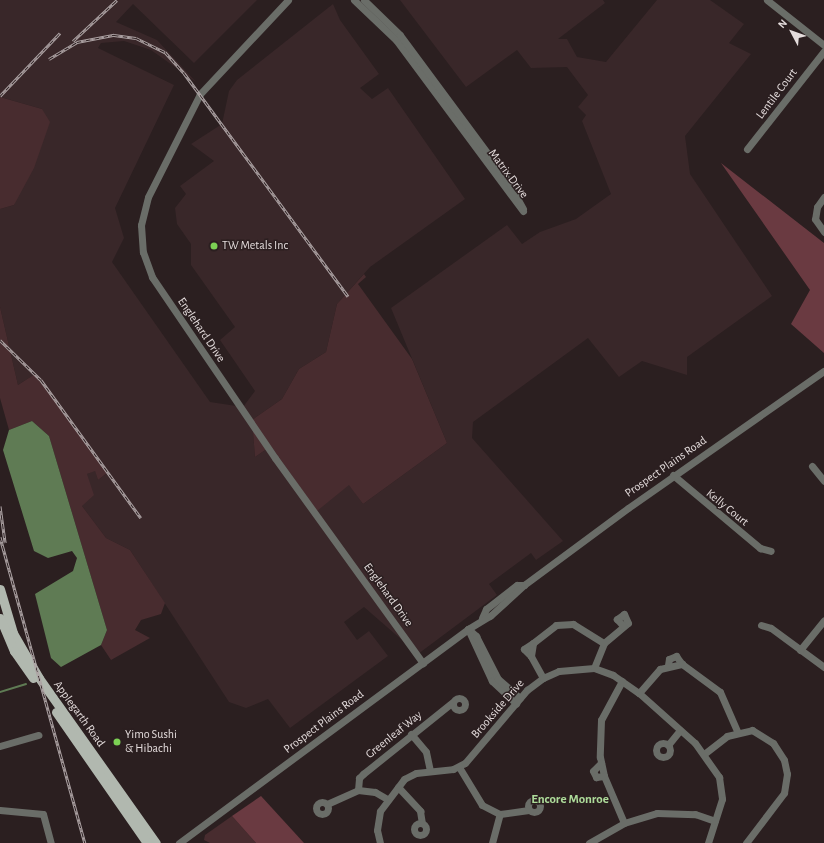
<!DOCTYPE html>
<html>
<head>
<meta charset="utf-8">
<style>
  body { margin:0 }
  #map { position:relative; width:824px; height:843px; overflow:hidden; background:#2b1f20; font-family:"Alegreya Sans",sans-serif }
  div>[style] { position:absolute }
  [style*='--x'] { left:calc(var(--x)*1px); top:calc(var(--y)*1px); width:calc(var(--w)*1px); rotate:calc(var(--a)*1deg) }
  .built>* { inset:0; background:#392729 }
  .green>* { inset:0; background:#482c2f }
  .forest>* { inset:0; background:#6a3a41 }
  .water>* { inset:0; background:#5f7b54 }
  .stream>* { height:1.5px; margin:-0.75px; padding:0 0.75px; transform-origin:0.75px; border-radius:0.75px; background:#5f7b54 }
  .minor>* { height:7px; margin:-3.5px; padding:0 3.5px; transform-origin:3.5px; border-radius:3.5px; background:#6a6d68 }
  .minor>.ring { margin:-3.5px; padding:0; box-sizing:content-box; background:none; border:7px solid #6a6d68; border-radius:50% }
  .major>* { height:9px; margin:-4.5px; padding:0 4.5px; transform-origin:4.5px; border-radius:4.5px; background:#b1b8af }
  .rail>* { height:3px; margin-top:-1.5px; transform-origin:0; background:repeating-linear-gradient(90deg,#2b1f20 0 4.5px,#ada3a4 0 9px); box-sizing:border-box; border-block:1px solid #ada3a4 }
  .dots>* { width:11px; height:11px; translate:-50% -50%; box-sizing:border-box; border:2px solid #2b1f20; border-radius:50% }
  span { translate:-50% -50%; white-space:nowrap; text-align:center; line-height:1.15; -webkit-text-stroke:3px #2b1f20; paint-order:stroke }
  .street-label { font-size:12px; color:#e4dcdc }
  .poi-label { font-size:12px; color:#e4dcdc }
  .left { translate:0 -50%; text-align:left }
  .neighbourhood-label { font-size:13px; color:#addb9a; font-weight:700 }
  .north { position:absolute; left:772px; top:12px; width:40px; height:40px; -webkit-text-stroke:3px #2b1f20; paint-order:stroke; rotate:311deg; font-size:11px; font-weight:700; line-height:16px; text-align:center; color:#e4dcdc }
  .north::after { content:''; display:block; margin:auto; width:14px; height:18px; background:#e4dcdc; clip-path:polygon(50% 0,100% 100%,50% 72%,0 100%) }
</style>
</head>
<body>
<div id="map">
  <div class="built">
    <i style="clip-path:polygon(0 0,257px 0,194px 63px,133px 4px,116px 22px,157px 40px,196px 82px,151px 50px,124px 41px,101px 43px,98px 48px,174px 85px,115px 208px,124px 238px,112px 262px,210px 402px,243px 407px,255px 391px,220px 340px,235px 327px,191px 265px,191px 244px,177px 224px,175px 208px,186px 194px,180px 186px,214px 161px,191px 144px,222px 124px,229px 91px,237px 80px,333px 4px,340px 20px,379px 74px,360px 88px,372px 99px,388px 88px,465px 199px,370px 267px,337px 304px,326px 352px,299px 369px,282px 399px,252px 420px,255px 457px,271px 446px,350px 485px,363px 504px,447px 443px,391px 308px,507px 225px,522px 244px,540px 232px,576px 219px,611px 194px,582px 121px,586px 115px,578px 107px,588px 95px,567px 67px,531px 68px,517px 50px,466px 87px,400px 0,603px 0,605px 3px,558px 39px,567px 39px,577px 57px,606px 62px,657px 0,710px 0,744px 24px,729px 43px,751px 54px,685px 136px,690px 174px,772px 296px,687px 357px,687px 375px,642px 361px,619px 377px,588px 338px,473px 422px,472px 438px,563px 541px,536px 560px,531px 553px,489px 584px,497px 595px,418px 654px,364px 607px,344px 622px,357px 640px,369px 631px,388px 656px,290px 728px,268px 699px,246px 708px,229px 702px,130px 550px,106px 538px,82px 506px,87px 474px,95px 470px,98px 480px,107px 473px,35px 374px,18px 385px,0 307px,0 209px,14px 205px,42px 109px,0 97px)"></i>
  </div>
  <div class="green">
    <i style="clip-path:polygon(0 97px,42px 109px,50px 122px,34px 168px,14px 205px,0 209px)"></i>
    <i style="clip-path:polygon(364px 274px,366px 277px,358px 284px,412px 359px,447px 443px,363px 504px,349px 485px,317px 511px,271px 446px,255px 457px,252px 420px,282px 399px,299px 369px,326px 352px,337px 304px)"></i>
    <i style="clip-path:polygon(0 307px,18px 385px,35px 374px,107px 473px,98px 480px,95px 471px,87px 474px,94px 495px,82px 506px,106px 538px,130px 550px,165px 603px,161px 614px,141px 620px,135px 630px,150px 638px,111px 660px,101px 645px,107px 630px,49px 436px,32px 421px,9px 430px,0 398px)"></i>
    <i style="clip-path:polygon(232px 816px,256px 843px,210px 843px,204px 840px,205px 835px)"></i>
  </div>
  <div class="forest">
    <i style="clip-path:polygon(721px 163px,824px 243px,824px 353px,791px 324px,810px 290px)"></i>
    <i style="clip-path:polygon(261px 796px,304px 843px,256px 843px,232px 816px)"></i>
  </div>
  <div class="water">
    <i style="clip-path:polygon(32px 421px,49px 436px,107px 630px,101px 645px,61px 667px,51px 658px,35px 594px,73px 571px,77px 558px,72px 551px,48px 558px,34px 551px,3px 450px,9px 430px)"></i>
  </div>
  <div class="stream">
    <i style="--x:0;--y:692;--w:27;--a:-17"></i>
  </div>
  <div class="minor">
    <i style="--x:288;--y:0;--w:129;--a:133.1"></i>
    <i style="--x:200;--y:94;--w:115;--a:116.8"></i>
    <i style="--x:148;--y:197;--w:29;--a:104"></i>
    <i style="--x:141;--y:225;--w:27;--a:86"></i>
    <i style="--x:143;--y:252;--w:27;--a:70"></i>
    <i style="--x:152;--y:277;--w:219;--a:55.8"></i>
    <i style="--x:275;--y:458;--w:253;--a:54.2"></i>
    <i style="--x:354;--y:0;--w:58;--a:43.6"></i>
    <i style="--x:396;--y:40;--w:213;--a:53.4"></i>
    <i style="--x:364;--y:0;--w:50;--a:44.2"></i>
    <i style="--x:400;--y:35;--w:178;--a:53.5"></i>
    <i style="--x:506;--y:178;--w:35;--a:61"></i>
    <i style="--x:767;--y:0;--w:73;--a:38.3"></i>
    <i style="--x:747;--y:149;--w:125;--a:-51.8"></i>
    <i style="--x:824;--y:197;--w:12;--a:125"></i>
    <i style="--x:817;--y:207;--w:12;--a:99"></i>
    <i style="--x:815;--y:219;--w:16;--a:55"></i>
    <i style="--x:812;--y:466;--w:19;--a:51"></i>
    <i style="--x:673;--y:475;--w:114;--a:40"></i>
    <i style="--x:760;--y:548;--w:11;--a:15"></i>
    <i style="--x:482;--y:618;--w:10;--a:-66"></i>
    <i style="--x:486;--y:609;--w:39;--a:-38"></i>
    <i style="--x:517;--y:585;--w:7;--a:0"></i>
    <i style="--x:761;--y:625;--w:10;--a:17"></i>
    <i style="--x:771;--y:628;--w:66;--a:36.3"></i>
    <i style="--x:468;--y:629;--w:57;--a:65.2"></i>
    <i style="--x:492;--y:681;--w:33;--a:43"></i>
    <i style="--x:468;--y:629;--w:11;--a:41"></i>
    <i style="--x:476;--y:636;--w:48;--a:62.9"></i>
    <i style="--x:498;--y:679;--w:29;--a:41"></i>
    <i style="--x:800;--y:650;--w:38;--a:-51"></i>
    <i style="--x:531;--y:656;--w:10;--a:-135"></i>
    <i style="--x:524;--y:649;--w:11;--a:-34"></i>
    <i style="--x:668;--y:665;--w:6;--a:-81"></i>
    <i style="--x:669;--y:659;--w:8;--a:-23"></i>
    <i style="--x:676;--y:656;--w:10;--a:53"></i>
    <i style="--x:594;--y:668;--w:27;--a:-68"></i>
    <i style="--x:604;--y:643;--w:31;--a:-40"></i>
    <i style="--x:628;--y:623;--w:10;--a:-114"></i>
    <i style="--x:624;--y:614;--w:9;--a:144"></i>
    <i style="--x:617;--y:619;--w:9;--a:49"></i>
    <i style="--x:543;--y:678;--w:25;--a:-119"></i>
    <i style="--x:531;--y:656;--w:13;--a:-81"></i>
    <i style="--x:533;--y:643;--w:29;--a:-38"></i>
    <i style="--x:556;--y:625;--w:17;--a:-3"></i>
    <i style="--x:573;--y:624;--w:36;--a:32"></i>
    <i style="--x:622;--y:681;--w:44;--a:118.3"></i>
    <i style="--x:601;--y:720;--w:37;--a:92"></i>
    <i style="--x:600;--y:757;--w:19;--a:78"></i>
    <i style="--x:604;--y:776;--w:51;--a:66.9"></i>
    <i style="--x:639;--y:693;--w:32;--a:-49"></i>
    <i style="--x:660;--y:669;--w:23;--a:-13"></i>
    <i style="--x:682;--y:664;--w:47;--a:36.4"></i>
    <i style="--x:720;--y:692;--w:43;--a:66.4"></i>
    <i class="ring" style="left:453px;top:698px;width:5px;height:5px"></i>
    <i style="--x:411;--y:734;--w:23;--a:50"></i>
    <i style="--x:426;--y:752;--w:19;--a:78"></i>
    <i class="ring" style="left:656px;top:743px;width:7px;height:7px"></i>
    <i style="--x:668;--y:745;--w:19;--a:-51"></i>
    <i style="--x:0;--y:746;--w:40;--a:-16"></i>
    <i style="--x:704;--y:754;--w:29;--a:-38"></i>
    <i style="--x:727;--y:736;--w:26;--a:-13"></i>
    <i style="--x:752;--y:730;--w:25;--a:32"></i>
    <i style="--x:773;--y:743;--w:20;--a:57"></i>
    <i style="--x:784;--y:760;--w:14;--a:78"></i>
    <i style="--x:787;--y:774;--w:19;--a:99"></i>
    <i style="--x:784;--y:793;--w:63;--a:127.2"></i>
    <i style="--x:601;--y:763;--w:11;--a:135"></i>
    <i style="--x:593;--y:771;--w:7;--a:63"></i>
    <i style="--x:596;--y:777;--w:8;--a:-7"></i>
    <i style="--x:459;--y:767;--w:44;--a:58.8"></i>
    <i style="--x:482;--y:805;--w:20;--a:27"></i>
    <i style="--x:500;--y:814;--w:29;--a:-8"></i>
    <i style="--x:398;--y:787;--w:33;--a:47"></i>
    <i style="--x:420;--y:811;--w:12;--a:81"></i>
    <i style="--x:358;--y:790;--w:12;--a:-85"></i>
    <i style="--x:359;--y:778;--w:6;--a:-45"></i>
    <i style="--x:363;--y:774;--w:115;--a:-38.7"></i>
    <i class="ring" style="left:528px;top:800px;width:5px;height:5px"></i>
    <i class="ring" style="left:316px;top:802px;width:5px;height:5px"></i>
    <i style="--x:327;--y:804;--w:34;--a:-24"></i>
    <i style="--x:358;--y:790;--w:17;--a:7"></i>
    <i style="--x:375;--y:792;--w:14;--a:30"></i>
    <i style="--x:0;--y:810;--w:43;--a:5.3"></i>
    <i style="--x:43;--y:814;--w:30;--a:75"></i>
    <i class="ring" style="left:414px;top:823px;width:5px;height:5px"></i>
    <i style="--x:179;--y:843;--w:360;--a:-36.5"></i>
    <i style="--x:468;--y:629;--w:26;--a:-31"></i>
    <i style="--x:490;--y:616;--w:46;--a:-42.4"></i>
    <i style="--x:524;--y:585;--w:129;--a:-36.5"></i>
    <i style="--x:628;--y:508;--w:239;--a:-35"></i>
    <i style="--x:380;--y:843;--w:13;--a:-103"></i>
    <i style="--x:377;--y:830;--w:19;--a:-81"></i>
    <i style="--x:380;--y:811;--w:40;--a:-53"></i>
    <i style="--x:404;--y:779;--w:13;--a:-27"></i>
    <i style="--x:416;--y:773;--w:37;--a:-6"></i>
    <i style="--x:453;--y:769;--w:13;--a:-27"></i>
    <i style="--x:465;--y:763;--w:96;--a:-49.7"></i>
    <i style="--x:527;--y:690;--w:20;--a:-37"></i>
    <i style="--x:543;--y:678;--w:17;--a:-24"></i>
    <i style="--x:559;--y:671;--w:35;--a:-5"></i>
    <i style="--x:594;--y:668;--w:20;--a:20"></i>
    <i style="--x:613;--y:675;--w:32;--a:35"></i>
    <i style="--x:639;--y:693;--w:75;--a:41.8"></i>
    <i style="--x:695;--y:743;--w:42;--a:54.8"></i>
    <i style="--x:719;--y:777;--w:22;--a:82"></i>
    <i style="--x:722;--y:799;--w:46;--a:107.7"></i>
    <i style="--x:492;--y:843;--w:30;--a:-75"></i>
    <i style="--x:589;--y:843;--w:40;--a:-29.7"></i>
    <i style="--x:624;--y:823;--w:34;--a:-17"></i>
    <i style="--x:657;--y:813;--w:38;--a:2"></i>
    <i style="--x:695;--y:814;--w:21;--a:19"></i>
  </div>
  <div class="major">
    <i style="--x:0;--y:589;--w:46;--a:73.5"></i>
    <i style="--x:13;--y:633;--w:52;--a:60"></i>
    <i style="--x:39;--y:678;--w:202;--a:54.7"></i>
    <i style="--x:0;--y:618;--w:36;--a:67"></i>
    <i style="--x:14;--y:651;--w:33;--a:55"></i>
    <i style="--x:56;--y:712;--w:160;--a:55.2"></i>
  </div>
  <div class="rail">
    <i style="--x:73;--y:41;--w:60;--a:-43"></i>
    <i style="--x:49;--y:59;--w:33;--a:-31"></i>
    <i style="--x:77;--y:42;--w:38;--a:-11"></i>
    <i style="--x:114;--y:35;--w:22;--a:8"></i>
    <i style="--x:136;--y:38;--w:32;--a:26"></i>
    <i style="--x:165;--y:52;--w:28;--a:48"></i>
    <i style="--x:184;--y:73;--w:277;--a:53.7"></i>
    <i style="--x:0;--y:96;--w:87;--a:-46.4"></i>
    <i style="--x:0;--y:340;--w:57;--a:44.3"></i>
    <i style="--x:41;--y:380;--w:170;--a:54.1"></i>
    <i style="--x:0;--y:506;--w:37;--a:82"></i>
    <i style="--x:0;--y:537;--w:318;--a:74.5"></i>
  </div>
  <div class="dots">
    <i style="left:214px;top:246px;background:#7cd154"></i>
    <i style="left:117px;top:742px;background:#7cd154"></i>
  </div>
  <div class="street-label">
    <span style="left:777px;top:94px;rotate:-53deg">Lentile Court</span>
    <span style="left:508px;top:174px;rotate:53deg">Matrix Drive</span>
    <span style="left:201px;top:330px;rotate:56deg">Englehard Drive</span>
    <span style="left:666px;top:467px;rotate:-35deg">Prospect Plains Road</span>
    <span style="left:727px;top:508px;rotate:39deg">Kelly Court</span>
    <span style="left:388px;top:595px;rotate:54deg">Englehard Drive</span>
    <span style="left:498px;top:709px;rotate:-49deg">Brookside Drive</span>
    <span style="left:79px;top:714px;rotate:54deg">Applegarth Road</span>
    <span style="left:324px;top:722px;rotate:-37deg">Prospect Plains Road</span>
    <span style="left:394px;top:735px;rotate:-39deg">Greenleaf Way</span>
  </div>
  <div class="poi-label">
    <span class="left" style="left:222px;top:246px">TW Metals Inc</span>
    <span class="left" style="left:125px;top:742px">Yimo Sushi<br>&amp; Hibachi</span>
  </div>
  <div class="neighbourhood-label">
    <span style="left:570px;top:800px">Encore Monroe</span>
  </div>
  <div class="north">N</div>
</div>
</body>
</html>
